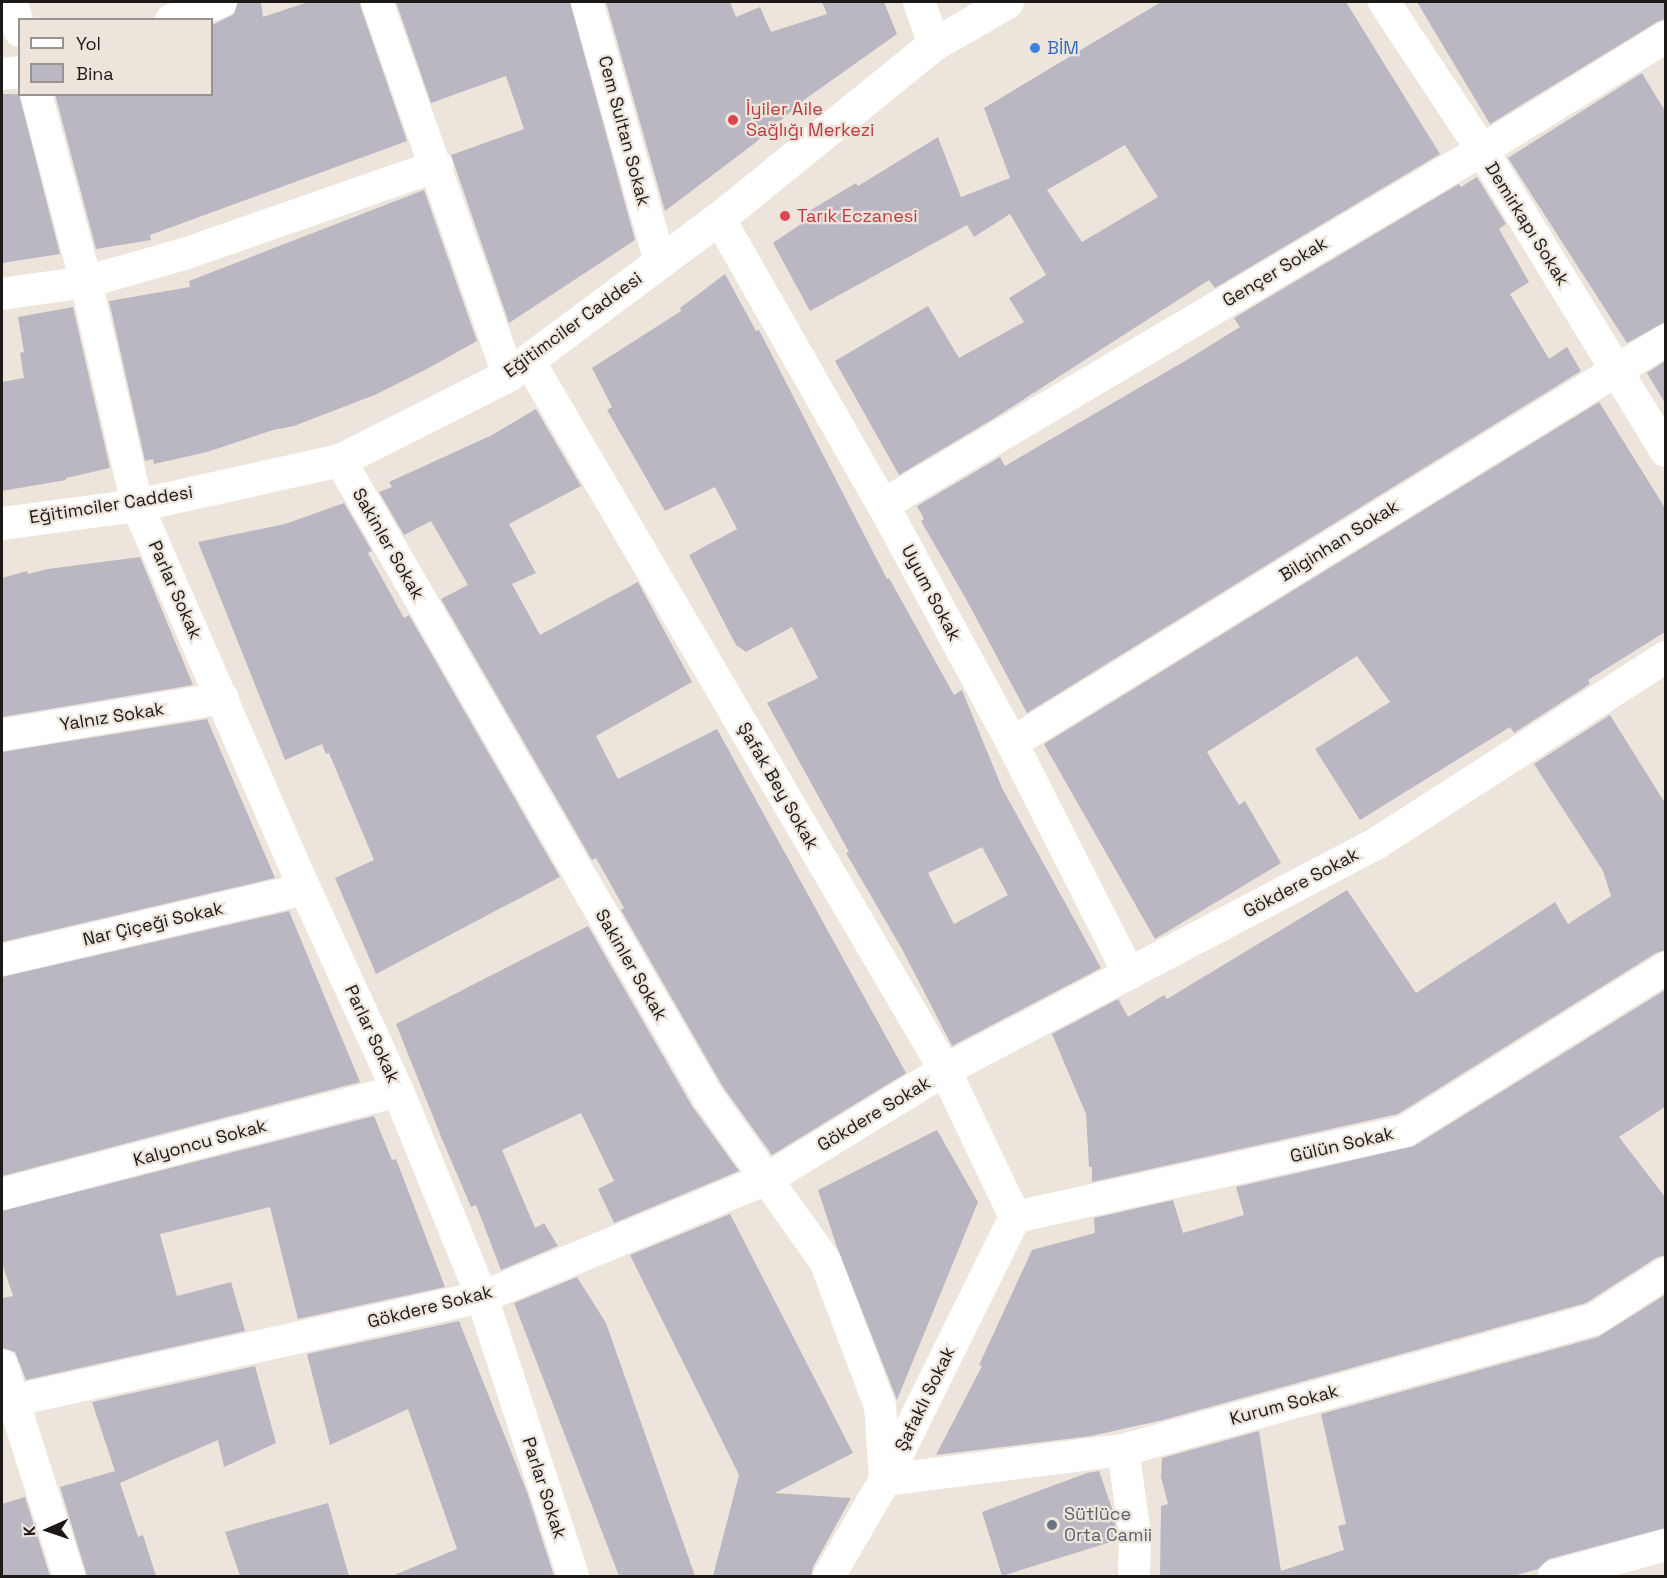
<!DOCTYPE html>
<html>
<head>
<meta charset="utf-8">
<style>
  body { margin:0 }
  #map { position:relative; width:1667px; height:1578px; overflow:hidden; background:#ede5dc; font-family:"Space Grotesk",sans-serif }
  div>[style] { position:absolute }
  [style*='--x'] { left:calc(var(--x)*1px); top:calc(var(--y)*1px); width:calc(var(--w)*1px); rotate:calc(var(--a)*1deg) }
  .building>* { inset:0; background:#bab7c2 }
  .street>* { height:32px; margin:-16px; padding:0 16px; transform-origin:16px; border-radius:16px; background:#fff }
  .secondary>* { height:33px; margin:-16.5px; padding:0 16.5px; transform-origin:16.5px; border-radius:16.5px; background:#fff }
  .dots>* { width:16px; height:16px; translate:-50% -50%; box-sizing:border-box; border:3px solid #ede5dc; border-radius:50% }
  span { translate:-50% -50%; white-space:nowrap; text-align:center; line-height:1.15; -webkit-text-stroke:4.5px #ede5dc; paint-order:stroke }
  .shop-label { font-size:18px; color:#366cbe }
  .left { translate:0 -50%; text-align:left }
  .health-label { font-size:18px; color:#be3a42 }
  .street-label { font-size:18px; color:#1c1916 }
  .worship-label { font-size:18px; color:#5b616d }
  .frame { position:absolute; inset:0; border:3px solid #1c1916; pointer-events:none }
  .legend { position:absolute; left:18px; top:18px; width:195px; height:78px; box-sizing:border-box; background:#ede5dc; border:2px solid #99938d; margin:0; padding:8px 10px; list-style:none; font-size:18px; color:#1c1916 }
  .legend li { display:flex; align-items:center; gap:12px; height:30px }
  .legend b { width:30px; border:2px solid #99938d }
  .north { position:absolute; left:18px; top:1500px; width:60px; height:60px; -webkit-text-stroke:4px #ede5dc; paint-order:stroke; rotate:267deg; font-size:16px; font-weight:700; line-height:24px; text-align:center; color:#1c1916 }
  .north::after { content:''; display:block; margin:auto; width:21px; height:27px; background:#1c1916; clip-path:polygon(50% 0,100% 100%,50% 72%,0 100%) }
</style>
</head>
<body>
<div id="map">
  <div class="building">
    <i style="clip-path:polygon(238px 2px,261px 2px,263px 17px,308px 2px,359px 2px,407px 141px,150px 235px,151px 240px,96px 249px,55px 94px,212px 94px,212px 25px,234px 14px)"></i>
    <i style="clip-path:polygon(396px 2px,570px 2px,635px 240px,509px 323px,451px 155px,524px 129px,506px 76px,431px 103px)"></i>
    <i style="clip-path:polygon(606px 2px,730px 2px,736px 17px,760px 7px,771px 32px,827px 14px,822px 2px,884px 2px,897px 34px,804px 100px,755px 143px,665px 211px)"></i>
    <i style="clip-path:polygon(evenodd,1161px 2px,1346px 2px,1440px 154px,1215px 288px,1209px 280px,993px 419px,899px 475px,835px 361px,928px 306px,959px 358px,1024px 322px,1009px 298px,1046px 275px,1010px 214px,974px 237px,967px 225px,810px 311px,773px 243px,813px 216px,809px 211px,856px 183px,858px 186px,938px 137px,961px 197px,1010px 178px,984px 108px,1161px 2px,1125px 145px,1158px 197px,1082px 242px,1047px 190px,1125px 145px)"></i>
    <i style="clip-path:polygon(1417px 2px,1665px 2px,1665px 19px,1657px 22px,1490px 124px)"></i>
    <i style="clip-path:polygon(1642px 73px,1665px 111px,1665px 322px,1627px 343px,1508px 158px)"></i>
    <i style="clip-path:polygon(2px 94px,19px 94px,60px 254px,2px 263px)"></i>
    <i style="clip-path:polygon(1477px 177px,1506px 224px,1499px 229px,1529px 282px,1510px 294px,1549px 359px,1567px 347px,1581px 371px,1027px 713px,966px 599px,921px 521px,924px 519px,917px 506px,1000px 457px,1005px 466px,1190px 358px,1240px 327px,1234px 318px,1459px 184px,1461px 187px)"></i>
    <i style="clip-path:polygon(424px 190px,477px 341px,425px 370px,377px 394px,294px 426px,273px 430px,207px 452px,154px 464px,153px 459px,145px 461px,109px 301px,190px 287px,189px 281px)"></i>
    <i style="clip-path:polygon(evenodd,725px 274px,756px 331px,759px 330px,887px 579px,889px 578px,954px 695px,962px 690px,1002px 788px,1101px 968px,952px 1046px,902px 949px,846px 853px,849px 852px,767px 703px,818px 678px,792px 627px,746px 652px,736px 645px,689px 555px,737px 529px,715px 487px,665px 511px,607px 410px,612px 407px,592px 368px,681px 311px,680px 308px,725px 274px,982px 847px,1008px 895px,954px 924px,928px 873px,982px 847px)"></i>
    <i style="clip-path:polygon(73px 307px,110px 468px,66px 478px,66px 480px,2px 491px,2px 382px,24px 378px,20px 353px,24px 352px,18px 317px)"></i>
    <i style="clip-path:polygon(1665px 361px,1665px 403px,1647px 373px)"></i>
    <i style="clip-path:polygon(1599px 402px,1665px 508px,1665px 632px,1588px 680px,1590px 684px,1514px 733px,1510px 727px,1360px 820px,1315px 749px,1390px 702px,1357px 656px,1207px 752px,1239px 805px,1245px 801px,1281px 863px,1155px 939px,1044px 744px)"></i>
    <i style="clip-path:polygon(536px 409px,581px 486px,509px 524px,536px 573px,512px 584px,540px 635px,638px 582px,692px 682px,596px 736px,618px 779px,717px 729px,906px 1073px,772px 1155px,723px 1087px,621px 910px,624px 908px,596px 858px,592px 860px,441px 599px,468px 585px,431px 521px,404px 535px,379px 492px,392px 487px,389px 482px,492px 435px)"></i>
    <i style="clip-path:polygon(344px 503px,372px 551px,368px 553px,404px 618px,409px 615px,560px 877px,376px 974px,335px 878px,374px 860px,329px 753px,326px 754px,322px 744px,285px 760px,198px 542px,285px 524px)"></i>
    <i style="clip-path:polygon(140px 557px,193px 685px,2px 717px,2px 578px,27px 571px,28px 574px,48px 569px)"></i>
    <i style="clip-path:polygon(1610px 715px,1665px 803px,1665px 950px,1656px 953px,1398px 1114px,1092px 1182px,1092px 1167px,1089px 1167px,1086px 1114px,1052px 1034px,1118px 999px,1128px 1017px,1164px 995px,1167px 999px,1347px 890px,1416px 993px,1555px 902px,1568px 924px,1611px 896px,1603px 871px,1534px 764px)"></i>
    <i style="clip-path:polygon(207px 719px,275px 878px,2px 942px,2px 752px)"></i>
    <i style="clip-path:polygon(289px 911px,360px 1082px,2px 1176px,2px 977px)"></i>
    <i style="clip-path:polygon(588px 926px,692px 1106px,739px 1171px,614px 1223px,598px 1189px,614px 1181px,581px 1113px,502px 1150px,535px 1228px,544px 1223px,558px 1246px,501px 1270px,476px 1205px,471px 1207px,442px 1139px,396px 1024px)"></i>
    <i style="clip-path:polygon(1665px 990px,1665px 1107px,1619px 1137px,1665px 1197px,1665px 1255px,1656px 1258px,1586px 1303px,1163px 1420px,1091px 1436px,936px 1455px,982px 1366px,979px 1365px,1032px 1250px,1095px 1233px,1094px 1218px,1173px 1200px,1183px 1233px,1244px 1215px,1236px 1187px,1414px 1146px)"></i>
    <i style="clip-path:polygon(374px 1116px,392px 1160px,396px 1159px,445px 1287px,298px 1319px,270px 1207px,160px 1234px,177px 1296px,231px 1282px,245px 1331px,26px 1380px,15px 1352px,2px 1348px,2px 1298px,13px 1296px,2px 1263px,2px 1211px)"></i>
    <i style="clip-path:polygon(937px 1130px,978px 1202px,897px 1400px,837px 1247px,818px 1190px)"></i>
    <i style="clip-path:polygon(730px 1214px,853px 1453px,775px 1493px,851px 1498px,813px 1567px,811px 1576px,713px 1576px,739px 1475px,630px 1255px)"></i>
    <i style="clip-path:polygon(577px 1277px,606px 1323px,695px 1576px,619px 1576px,514px 1303px)"></i>
    <i style="clip-path:polygon(1665px 1295px,1665px 1528px,1549px 1559px,1538px 1569px,1513px 1576px,1160px 1576px,1161px 1506px,1168px 1504px,1161px 1477px,1162px 1458px,1259px 1431px,1281px 1571px,1344px 1550px,1338px 1526px,1346px 1524px,1321px 1414px,1598px 1337px)"></i>
    <i style="clip-path:polygon(459px 1321px,527px 1492px,554px 1576px,392px 1576px,457px 1549px,408px 1409px,330px 1445px,307px 1354px)"></i>
    <i style="clip-path:polygon(255px 1366px,276px 1443px,224px 1467px,218px 1440px,120px 1483px,138px 1537px,143px 1535px,156px 1576px,87px 1576px,60px 1487px,115px 1471px,92px 1402px)"></i>
    <i style="clip-path:polygon(1099px 1471px,1114px 1514px,1117px 1540px,1002px 1576px,982px 1512px,1087px 1473px)"></i>
    <i style="clip-path:polygon(25px 1497px,50px 1576px,2px 1576px,2px 1504px)"></i>
    <i style="clip-path:polygon(328px 1503px,349px 1576px,240px 1576px,225px 1532px)"></i>
  </div>
  <div class="street">
    <i style="--x:12;--y:2;--w:30;--a:75"></i>
    <i style="--x:377;--y:2;--w:395;--a:70.6"></i>
    <i style="--x:587;--y:2;--w:269;--a:74.3"></i>
    <i style="--x:919;--y:2;--w:45;--a:70.3"></i>
    <i style="--x:1384;--y:2;--w:178;--a:56.5"></i>
    <i style="--x:1482;--y:150;--w:353;--a:58.6"></i>
    <i style="--x:171;--y:20;--w:53;--a:-19.8"></i>
    <i style="--x:2;--y:74;--w:18;--a:-6"></i>
    <i style="--x:36;--y:94;--w:195;--a:75.1"></i>
    <i style="--x:86;--y:282;--w:229;--a:77.1"></i>
    <i style="--x:137;--y:505;--w:419;--a:66.4"></i>
    <i style="--x:305;--y:889;--w:222;--a:65.3"></i>
    <i style="--x:398;--y:1091;--w:222;--a:67.8"></i>
    <i style="--x:482;--y:1297;--w:293;--a:71.9"></i>
    <i style="--x:719;--y:218;--w:331;--a:60.3"></i>
    <i style="--x:883;--y:505;--w:271;--a:61.5"></i>
    <i style="--x:1012;--y:743;--w:259;--a:63.1"></i>
    <i style="--x:2;--y:294;--w:85;--a:-8.1"></i>
    <i style="--x:86;--y:282;--w:105;--a:-16"></i>
    <i style="--x:187;--y:253;--w:265;--a:-19.2"></i>
    <i style="--x:529;--y:361;--w:822;--a:59.6"></i>
    <i style="--x:945;--y:1070;--w:163;--a:64.5"></i>
    <i style="--x:340;--y:460;--w:736;--a:59.98"></i>
    <i style="--x:708;--y:1097;--w:201;--a:54.5"></i>
    <i style="--x:825;--y:1261;--w:155;--a:69.2"></i>
    <i style="--x:880;--y:1406;--w:74;--a:86.1"></i>
    <i style="--x:883;--y:505;--w:696;--a:-30.65"></i>
    <i style="--x:1482;--y:150;--w:216;--a:-31.6"></i>
    <i style="--x:2;--y:735;--w:224;--a:-9.5"></i>
    <i style="--x:1012;--y:743;--w:768;--a:-31.64"></i>
    <i style="--x:2;--y:960;--w:311;--a:-13.2"></i>
    <i style="--x:2;--y:1194;--w:409;--a:-14.6"></i>
    <i style="--x:1015;--y:1217;--w:399;--a:-12.4"></i>
    <i style="--x:1405;--y:1131;--w:308;--a:-32"></i>
    <i style="--x:2;--y:1365;--w:221;--a:72.4"></i>
    <i style="--x:12;--y:1401;--w:481;--a:-12.5"></i>
    <i style="--x:482;--y:1297;--w:308;--a:-22.5"></i>
    <i style="--x:767;--y:1179;--w:209;--a:-31.5"></i>
    <i style="--x:945;--y:1070;--w:488;--a:-27.7"></i>
    <i style="--x:1377;--y:843;--w:344;--a:-32.8"></i>
    <i style="--x:1123;--y:1450;--w:85;--a:81.9"></i>
    <i style="--x:1135;--y:1534;--w:42;--a:91.4"></i>
    <i style="--x:885;--y:1480;--w:240;--a:-7.2"></i>
    <i style="--x:1123;--y:1450;--w:488;--a:-15.5"></i>
    <i style="--x:1593;--y:1320;--w:87;--a:-32.8"></i>
    <i style="--x:829;--y:1576;--w:111;--a:-59.7"></i>
    <i style="--x:885;--y:1480;--w:293;--a:-63.7"></i>
    <i style="--x:1554;--y:1576;--w:116;--a:-15.5"></i>
  </div>
  <div class="secondary">
    <i style="--x:2;--y:523;--w:136;--a:-7.6"></i>
    <i style="--x:137;--y:505;--w:208;--a:-12.5"></i>
    <i style="--x:340;--y:460;--w:188;--a:-26.8"></i>
    <i style="--x:508;--y:375;--w:263;--a:-36.7"></i>
    <i style="--x:719;--y:218;--w:277;--a:-39"></i>
    <i style="--x:934;--y:44;--w:84;--a:-29.9"></i>
  </div>
  <div class="dots">
    <i style="left:1035px;top:48px;background:#3f7fe0"></i>
    <i style="left:733px;top:120px;background:#e0444e"></i>
    <i style="left:785px;top:216px;background:#e0444e"></i>
    <i style="left:1052px;top:1525px;background:#6b7280"></i>
  </div>
  <div class="shop-label">
    <span class="left" style="left:1047px;top:48px">BİM</span>
  </div>
  <div class="health-label">
    <span class="left" style="left:746px;top:120px">İyiler Aile<br>Sağlığı Merkezi</span>
    <span class="left" style="left:797px;top:216px">Tarık Eczanesi</span>
  </div>
  <div class="street-label">
    <span style="left:624px;top:131px;rotate:75deg">Cem Sultan Sokak</span>
    <span style="left:1527px;top:224px;rotate:58deg">Demirkapı Sokak</span>
    <span style="left:1275px;top:272px;rotate:-31deg">Gençer Sokak</span>
    <span style="left:573px;top:325px;rotate:-36deg">Eğitimciler Caddesi</span>
    <span style="left:111px;top:505px;rotate:-9deg">Eğitimciler Caddesi</span>
    <span style="left:1339px;top:541px;rotate:-32deg">Bilginhan Sokak</span>
    <span style="left:388px;top:544px;rotate:60deg">Sakinler Sokak</span>
    <span style="left:175px;top:590px;rotate:66deg">Parlar Sokak</span>
    <span style="left:931px;top:593px;rotate:62deg">Uyum Sokak</span>
    <span style="left:112px;top:717px;rotate:-9deg">Yalnız Sokak</span>
    <span style="left:778px;top:786px;rotate:60deg">Şafak Bey Sokak</span>
    <span style="left:1301px;top:883px;rotate:-28deg">Gökdere Sokak</span>
    <span style="left:153px;top:924px;rotate:-13deg">Nar Çiçeği Sokak</span>
    <span style="left:631px;top:965px;rotate:60deg">Sakinler Sokak</span>
    <span style="left:372px;top:1034px;rotate:65deg">Parlar Sokak</span>
    <span style="left:874px;top:1114px;rotate:-31deg">Gökdere Sokak</span>
    <span style="left:200px;top:1143px;rotate:-15deg">Kalyoncu Sokak</span>
    <span style="left:1342px;top:1145px;rotate:-13deg">Gülün Sokak</span>
    <span style="left:430px;top:1307px;rotate:-14deg">Gökdere Sokak</span>
    <span style="left:925px;top:1399px;rotate:-64deg">Şafaklı Sokak</span>
    <span style="left:1284px;top:1405px;rotate:-15deg">Kurum Sokak</span>
    <span style="left:544px;top:1488px;rotate:72deg">Parlar Sokak</span>
  </div>
  <div class="worship-label">
    <span class="left" style="left:1064px;top:1525px">Sütlüce<br>Orta Camii</span>
  </div>
  <div class="frame"></div>
  <ul class="legend">
  <li><b style="height:8px;background:#fff"></b>Yol</li>
  <li><b style="height:16px;background:#bab7c2"></b>Bina</li>
  </ul>
  <div class="north">K</div>
</div>
</body>
</html>
